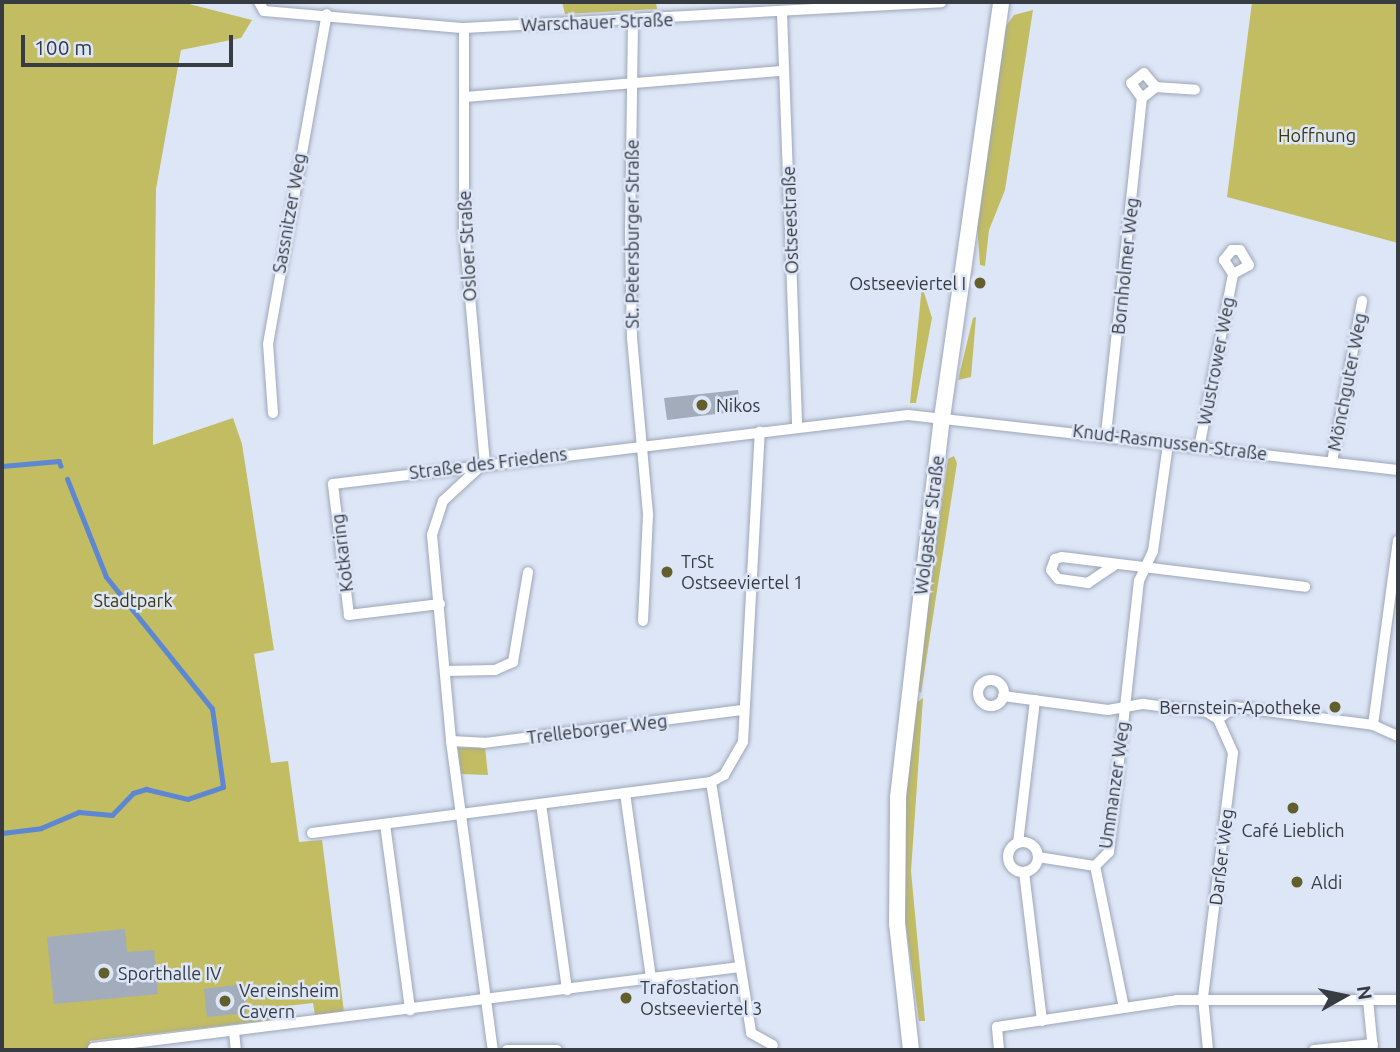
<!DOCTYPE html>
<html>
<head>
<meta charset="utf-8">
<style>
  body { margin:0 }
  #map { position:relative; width:1400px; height:1052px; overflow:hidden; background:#dde6f7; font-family:Ubuntu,sans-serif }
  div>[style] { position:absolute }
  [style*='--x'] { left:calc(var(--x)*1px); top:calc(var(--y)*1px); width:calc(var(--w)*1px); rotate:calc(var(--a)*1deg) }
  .green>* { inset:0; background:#c2bc63 }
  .stream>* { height:4.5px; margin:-2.25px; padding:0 2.25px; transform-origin:2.25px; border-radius:2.25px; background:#5d87d2 }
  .building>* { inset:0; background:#a2acbb }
  .roads { filter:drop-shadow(0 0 2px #9da6b6) drop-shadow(0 0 2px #9da6b6) }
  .street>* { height:10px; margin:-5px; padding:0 5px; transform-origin:5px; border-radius:5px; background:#fff }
  .street>.ring { margin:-5px; padding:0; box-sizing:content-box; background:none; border:10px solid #fff; border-radius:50% }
  .secondary>* { height:16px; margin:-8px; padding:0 8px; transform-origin:8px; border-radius:8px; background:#fff }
  .dots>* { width:19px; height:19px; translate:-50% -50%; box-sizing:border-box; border:4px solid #dde6f7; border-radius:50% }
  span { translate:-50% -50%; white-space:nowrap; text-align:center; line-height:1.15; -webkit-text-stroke:5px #dde6f7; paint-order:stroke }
  .street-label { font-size:18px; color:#373b42 }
  .park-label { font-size:18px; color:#3c380c }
  .poi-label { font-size:18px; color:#373b42 }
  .right { translate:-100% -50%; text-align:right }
  .left { translate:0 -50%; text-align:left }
  .frame { position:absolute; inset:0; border:4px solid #373b42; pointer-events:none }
  .north { position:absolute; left:1309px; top:961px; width:70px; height:70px; -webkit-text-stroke:5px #dde6f7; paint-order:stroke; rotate:81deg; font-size:19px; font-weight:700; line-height:28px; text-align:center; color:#373b42 }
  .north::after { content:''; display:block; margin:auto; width:24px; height:32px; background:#373b42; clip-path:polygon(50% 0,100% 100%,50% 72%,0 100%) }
  .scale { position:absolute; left:21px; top:35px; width:212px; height:32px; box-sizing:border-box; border:4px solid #373b42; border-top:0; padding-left:9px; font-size:21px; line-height:24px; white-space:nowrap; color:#373b42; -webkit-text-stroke:5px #dde6f7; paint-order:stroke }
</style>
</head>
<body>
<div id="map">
  <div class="green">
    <i style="clip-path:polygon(2px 2px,181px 2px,252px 20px,241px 38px,181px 50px,156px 189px,153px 445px,233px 418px,242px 444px,274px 650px,254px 654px,271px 763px,288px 761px,299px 842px,322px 840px,344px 1012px,315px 1015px,313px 1003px,270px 1008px,272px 1020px,89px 1041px,96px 1050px,2px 1050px)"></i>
    <i style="clip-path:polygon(562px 2px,656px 2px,657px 9px,565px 14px)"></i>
    <i style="clip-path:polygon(1252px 2px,1398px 2px,1398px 243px,1227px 197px)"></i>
    <i style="clip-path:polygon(1033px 10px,1005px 190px,989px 230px,985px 266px,980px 265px,977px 224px,1006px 26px,1014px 15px)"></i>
    <i style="clip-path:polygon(922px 286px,932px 318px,916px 403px,910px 403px)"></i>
    <i style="clip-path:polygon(976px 317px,971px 377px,958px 380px,973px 318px)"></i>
    <i style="clip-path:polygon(954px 456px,957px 463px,921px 693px,916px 688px,948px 459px)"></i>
    <i style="clip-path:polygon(923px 698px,911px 871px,925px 1021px,919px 1021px,903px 904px,902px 815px,914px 705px)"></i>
    <i style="clip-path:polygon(485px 747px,488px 775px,461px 774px,458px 748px)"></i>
  </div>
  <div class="stream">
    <i style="--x:2;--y:466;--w:57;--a:-5"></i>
    <i style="--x:59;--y:461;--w:5;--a:68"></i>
    <i style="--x:2;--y:833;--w:39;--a:-7"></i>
    <i style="--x:41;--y:828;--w:41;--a:-22.8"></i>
    <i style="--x:79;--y:812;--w:33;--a:5"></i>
    <i style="--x:112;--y:815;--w:30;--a:-46"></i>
    <i style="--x:133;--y:793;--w:14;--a:-17"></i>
    <i style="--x:146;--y:789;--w:43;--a:13.4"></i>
    <i style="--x:188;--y:799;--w:37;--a:-19"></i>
    <i style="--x:223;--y:787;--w:79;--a:-98"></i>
    <i style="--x:212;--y:709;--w:169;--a:-128.8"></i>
    <i style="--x:106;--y:577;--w:105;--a:-111.7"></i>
  </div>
  <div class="building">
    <i style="clip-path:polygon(738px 390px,741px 411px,667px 420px,664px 398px)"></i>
    <i style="clip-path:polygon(125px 929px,127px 952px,154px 950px,158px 994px,54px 1004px,47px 937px)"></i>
    <i style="clip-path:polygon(243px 984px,246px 1013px,207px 1017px,204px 989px)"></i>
  </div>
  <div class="roads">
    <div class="street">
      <i style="--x:259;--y:2;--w:10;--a:61"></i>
      <i style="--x:264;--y:11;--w:201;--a:4.9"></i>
      <i style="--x:464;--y:28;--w:478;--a:-3.1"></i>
      <i style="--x:782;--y:13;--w:414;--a:87.9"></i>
      <i style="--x:633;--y:22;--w:209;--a:90.8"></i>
      <i style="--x:630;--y:231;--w:107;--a:88.9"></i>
      <i style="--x:632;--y:338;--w:178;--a:84.8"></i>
      <i style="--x:648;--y:515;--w:106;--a:92.7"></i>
      <i style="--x:464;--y:28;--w:201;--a:90"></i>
      <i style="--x:464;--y:229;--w:235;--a:84.9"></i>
      <i style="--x:1156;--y:87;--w:39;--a:4"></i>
      <i style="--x:464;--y:97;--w:320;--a:-4.7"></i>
      <i style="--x:273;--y:413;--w:69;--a:-94.1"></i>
      <i style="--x:268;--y:344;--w:335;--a:-79.9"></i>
      <i style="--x:1106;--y:434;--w:338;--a:-83.9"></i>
      <i style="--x:1142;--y:98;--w:18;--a:-38"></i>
      <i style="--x:1156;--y:87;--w:18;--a:-131"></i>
      <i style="--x:1144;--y:73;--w:16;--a:142"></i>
      <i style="--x:1131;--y:83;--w:19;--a:54"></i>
      <i style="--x:1199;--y:448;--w:177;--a:-78.9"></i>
      <i style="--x:1233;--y:274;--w:18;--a:-29"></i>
      <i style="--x:1249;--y:265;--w:17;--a:-121"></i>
      <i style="--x:1240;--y:250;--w:8;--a:180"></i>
      <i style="--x:1232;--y:250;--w:13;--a:129"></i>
      <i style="--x:1224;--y:260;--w:17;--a:57"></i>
      <i style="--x:1332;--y:462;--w:164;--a:-79.4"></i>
      <i style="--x:483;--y:464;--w:54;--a:137.2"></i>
      <i style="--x:443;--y:501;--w:36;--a:108"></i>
      <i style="--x:432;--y:535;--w:207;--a:84.7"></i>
      <i style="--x:451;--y:741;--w:312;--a:82.3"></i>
      <i style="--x:1116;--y:564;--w:34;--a:146"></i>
      <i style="--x:1088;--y:583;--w:30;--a:-172"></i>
      <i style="--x:1058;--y:579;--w:11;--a:-128"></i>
      <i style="--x:1051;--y:570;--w:12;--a:-70"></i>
      <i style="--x:1055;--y:559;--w:7;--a:-16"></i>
      <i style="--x:1062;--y:557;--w:245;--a:7"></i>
      <i style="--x:440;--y:604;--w:92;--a:173.1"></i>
      <i style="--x:349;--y:615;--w:132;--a:-97"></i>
      <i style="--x:333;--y:484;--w:579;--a:-6.84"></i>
      <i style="--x:908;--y:415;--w:493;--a:6.4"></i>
      <i style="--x:445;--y:671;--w:50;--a:-1.1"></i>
      <i style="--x:495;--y:670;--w:20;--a:-24"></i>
      <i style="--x:513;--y:662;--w:91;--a:-80.5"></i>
      <i class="ring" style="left:978px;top:680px;width:16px;height:16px"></i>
      <i style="--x:1003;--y:696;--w:106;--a:7.6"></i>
      <i style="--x:1108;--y:710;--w:36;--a:-10"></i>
      <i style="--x:1143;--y:704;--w:64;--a:7.1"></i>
      <i style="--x:1207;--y:712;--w:13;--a:32"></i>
      <i style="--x:1218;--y:719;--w:37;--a:66"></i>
      <i style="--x:1233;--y:753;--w:247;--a:97"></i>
      <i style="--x:1203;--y:998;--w:52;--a:84.5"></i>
      <i style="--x:1218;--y:719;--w:21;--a:-35"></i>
      <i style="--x:1235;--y:707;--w:139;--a:7.4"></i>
      <i style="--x:1373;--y:725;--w:27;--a:24"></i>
      <i style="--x:1373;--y:725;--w:186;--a:-82.3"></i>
      <i style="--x:451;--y:741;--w:33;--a:3"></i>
      <i style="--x:484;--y:743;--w:261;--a:-7.3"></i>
      <i style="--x:711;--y:782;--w:254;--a:80.9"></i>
      <i style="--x:751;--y:1033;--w:25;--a:29"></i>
      <i style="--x:625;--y:793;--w:188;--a:82"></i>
      <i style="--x:541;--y:804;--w:188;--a:82"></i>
      <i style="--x:385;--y:824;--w:188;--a:82.3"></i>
      <i style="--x:312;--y:833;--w:402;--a:-7.3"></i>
      <i style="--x:711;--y:782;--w:15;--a:-28"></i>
      <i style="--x:724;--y:775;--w:38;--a:-60"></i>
      <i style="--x:743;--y:742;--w:311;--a:-86.9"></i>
      <i class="ring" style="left:1008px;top:842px;width:20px;height:20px"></i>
      <i style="--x:1018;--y:843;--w:144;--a:-83.2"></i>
      <i style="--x:1038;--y:857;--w:58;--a:9"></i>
      <i style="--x:1024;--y:872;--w:150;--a:83.1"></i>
      <i style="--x:1368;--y:1000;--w:50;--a:84.3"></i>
      <i style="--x:1124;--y:1008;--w:145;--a:-101.5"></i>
      <i style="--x:1095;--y:866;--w:20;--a:-45"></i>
      <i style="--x:1109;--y:852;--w:273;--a:-83.7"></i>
      <i style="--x:1139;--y:581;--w:33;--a:-65"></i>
      <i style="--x:1153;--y:551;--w:108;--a:-82"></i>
      <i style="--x:234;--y:1032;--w:18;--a:84"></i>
      <i style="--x:93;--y:1048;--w:652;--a:-7.14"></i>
      <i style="--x:507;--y:1050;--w:50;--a:0"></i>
      <i style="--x:999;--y:1050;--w:23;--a:-95"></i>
      <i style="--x:997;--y:1027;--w:182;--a:-8.5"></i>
      <i style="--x:1177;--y:1000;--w:221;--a:0"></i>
      <i style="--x:1314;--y:1050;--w:59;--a:-5.8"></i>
    </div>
    <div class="secondary">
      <i style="--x:911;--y:1050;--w:127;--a:-96.3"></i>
      <i style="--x:897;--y:924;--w:127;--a:-89.5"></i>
      <i style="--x:898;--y:797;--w:382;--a:-83.4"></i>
      <i style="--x:942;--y:418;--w:420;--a:-81.9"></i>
    </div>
  </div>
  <div class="dots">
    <i style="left:980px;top:283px;background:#635f2c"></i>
    <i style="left:702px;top:405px;background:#635f2c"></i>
    <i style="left:667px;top:572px;background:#635f2c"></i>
    <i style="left:1335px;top:707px;background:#635f2c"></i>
    <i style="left:1293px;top:808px;background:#635f2c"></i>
    <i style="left:1297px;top:882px;background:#635f2c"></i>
    <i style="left:104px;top:973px;background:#635f2c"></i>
    <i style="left:626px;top:998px;background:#635f2c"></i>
    <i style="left:225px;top:1001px;background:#635f2c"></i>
  </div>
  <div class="street-label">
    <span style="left:597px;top:22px;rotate:-2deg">Warschauer Straße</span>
    <span style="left:289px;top:213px;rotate:-80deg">Sassnitzer Weg</span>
    <span style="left:790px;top:220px;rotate:-92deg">Ostseestraße</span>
    <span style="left:632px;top:234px;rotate:-90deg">St. Petersburger Straße</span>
    <span style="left:467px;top:246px;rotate:-93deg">Osloer Straße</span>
    <span style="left:1125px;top:266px;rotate:-84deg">Bornholmer Weg</span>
    <span style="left:1216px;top:361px;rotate:-79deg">Wustrower Weg</span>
    <span style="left:1347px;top:382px;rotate:-79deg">Mönchguter Weg</span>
    <span style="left:1170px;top:442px;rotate:7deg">Knud-Rasmussen-Straße</span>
    <span style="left:488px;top:463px;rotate:-7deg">Straße des Friedens</span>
    <span style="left:929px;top:525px;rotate:-83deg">Wolgaster Straße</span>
    <span style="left:342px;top:553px;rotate:-97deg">Kotkaring</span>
    <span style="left:597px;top:729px;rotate:-7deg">Trelleborger Weg</span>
    <span style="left:1114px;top:785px;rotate:-82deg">Ummanzer Weg</span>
    <span style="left:1221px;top:857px;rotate:-83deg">Darßer Weg</span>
  </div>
  <div class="park-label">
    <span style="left:1317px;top:135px">Hoffnung</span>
    <span style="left:133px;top:600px">Stadtpark</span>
  </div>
  <div class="poi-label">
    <span class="right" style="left:966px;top:283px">Ostseeviertel I</span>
    <span class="left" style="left:716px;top:405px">Nikos</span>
    <span class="left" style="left:681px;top:572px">TrSt<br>Ostseeviertel 1</span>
    <span class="right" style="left:1321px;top:707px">Bernstein-Apotheke</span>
    <span style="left:1293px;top:830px">Café Lieblich</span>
    <span class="left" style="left:1311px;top:882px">Aldi</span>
    <span class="left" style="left:118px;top:973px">Sporthalle IV</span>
    <span class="left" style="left:640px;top:998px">Trafostation<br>Ostseeviertel 3</span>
    <span class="left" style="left:239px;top:1001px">Vereinsheim<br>Cavern</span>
  </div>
  <div class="frame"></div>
  <div class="north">N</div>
  <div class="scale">100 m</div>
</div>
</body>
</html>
